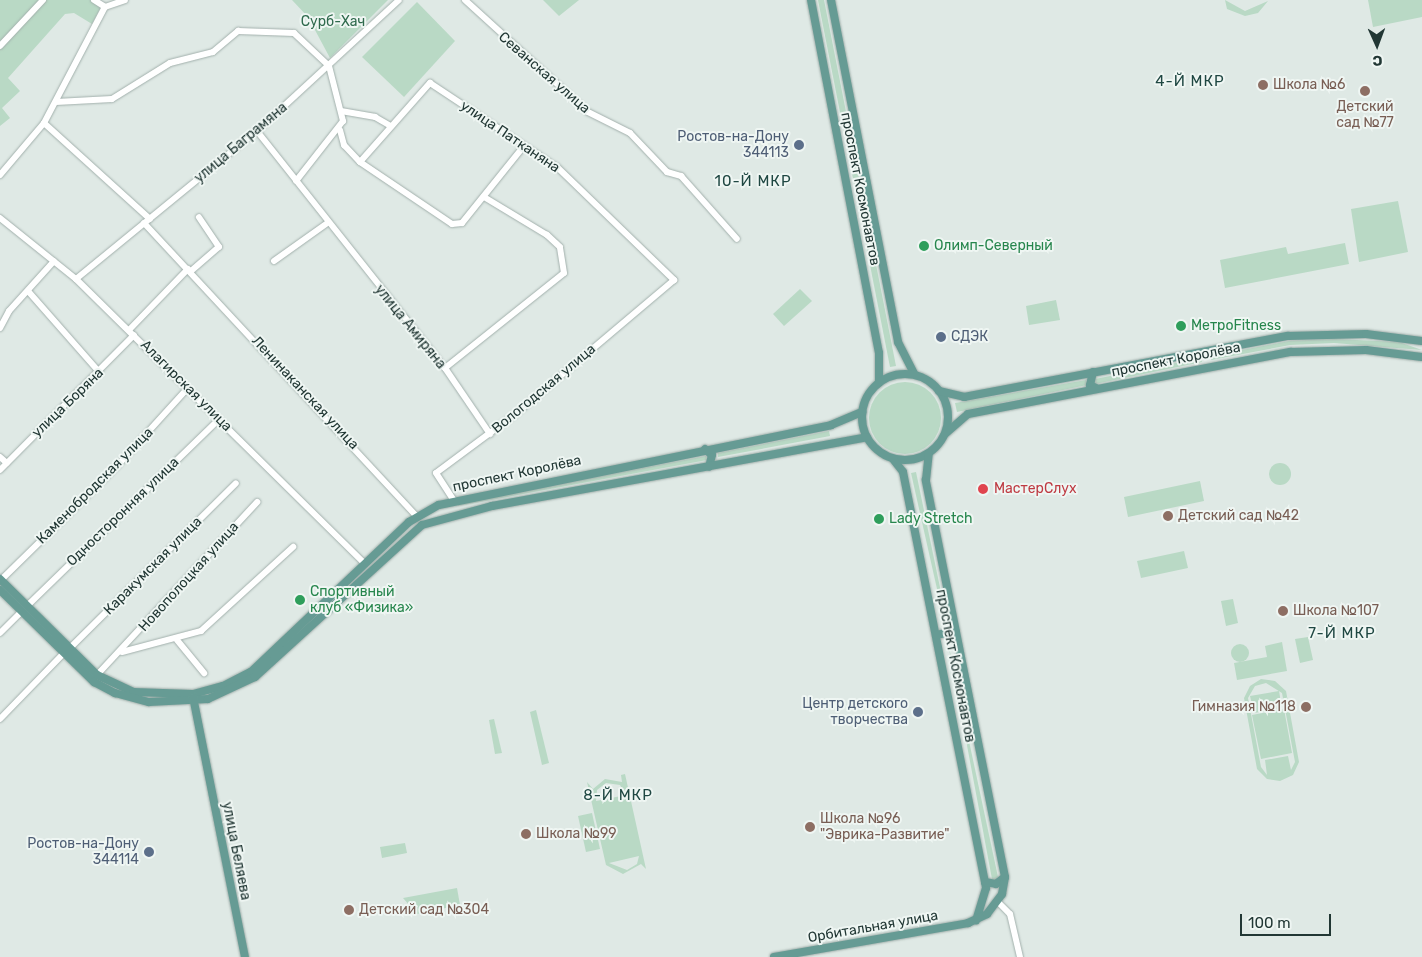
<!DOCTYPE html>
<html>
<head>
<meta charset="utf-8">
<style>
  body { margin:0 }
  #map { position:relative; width:1422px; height:957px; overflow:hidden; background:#dfe9e5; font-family:Rubik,sans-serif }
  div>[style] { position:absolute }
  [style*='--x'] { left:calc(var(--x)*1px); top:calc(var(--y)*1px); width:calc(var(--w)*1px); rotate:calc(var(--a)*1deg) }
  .green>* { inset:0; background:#b9d9c5 }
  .round { border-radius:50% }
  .roads { filter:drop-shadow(0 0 1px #a2b0ac) drop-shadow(0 0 1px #a2b0ac) }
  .minor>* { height:6px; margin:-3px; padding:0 3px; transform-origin:3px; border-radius:3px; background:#fff }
  .major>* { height:8px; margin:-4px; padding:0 4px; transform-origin:4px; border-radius:4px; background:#669b94 }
  .major>.ring { margin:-4px; padding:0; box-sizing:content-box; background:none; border:8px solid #669b94; border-radius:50% }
  .dots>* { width:14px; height:14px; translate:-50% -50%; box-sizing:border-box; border:2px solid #eff6f3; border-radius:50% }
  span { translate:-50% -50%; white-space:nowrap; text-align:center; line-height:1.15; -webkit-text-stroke:4px #eff6f3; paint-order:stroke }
  .park-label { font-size:14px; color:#2f6a4d }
  .street-label { font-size:14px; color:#213734 }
  .education-label { font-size:14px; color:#785e54 }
  .left { translate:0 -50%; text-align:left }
  .right { translate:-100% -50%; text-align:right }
  .service-label { font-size:14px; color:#4e5e75 }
  .leisure-label { font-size:14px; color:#27864d }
  .health-label { font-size:14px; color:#be3a42 }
  .neighbourhood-label { font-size:15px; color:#1f4742; letter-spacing:1px }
  .north { position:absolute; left:1352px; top:20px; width:50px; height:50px; -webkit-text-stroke:4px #eff6f3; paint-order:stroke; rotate:178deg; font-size:14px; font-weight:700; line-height:20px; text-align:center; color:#213734 }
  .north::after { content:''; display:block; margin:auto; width:18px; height:22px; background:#213734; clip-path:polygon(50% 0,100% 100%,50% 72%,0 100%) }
  .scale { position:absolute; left:1240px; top:914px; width:91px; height:22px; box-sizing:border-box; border:2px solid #213734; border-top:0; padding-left:6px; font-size:15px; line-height:18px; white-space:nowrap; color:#213734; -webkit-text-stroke:4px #eff6f3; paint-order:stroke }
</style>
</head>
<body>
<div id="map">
  <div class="green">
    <i style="clip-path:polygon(0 0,91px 0,101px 7px,92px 24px,74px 13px,65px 14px,8px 78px,20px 91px,2px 108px,10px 118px,0 126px)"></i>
    <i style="clip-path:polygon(292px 0,388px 0,330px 58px,308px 17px)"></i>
    <i style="clip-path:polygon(543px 0,579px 0,559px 16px)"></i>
    <i style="clip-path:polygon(818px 0,824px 0,896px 366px,890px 367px)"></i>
    <i style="clip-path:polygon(1225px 0,1245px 11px,1268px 1px,1258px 13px,1245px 16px,1227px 9px)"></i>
    <i style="clip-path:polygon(1368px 0,1422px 0,1422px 17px,1373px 27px)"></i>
    <i style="clip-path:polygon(417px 2px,455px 41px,404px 97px,362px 57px)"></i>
    <i style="clip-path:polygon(1398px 201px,1408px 252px,1359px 262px,1351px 209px)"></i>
    <i style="clip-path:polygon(1345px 243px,1349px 264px,1225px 288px,1220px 260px,1286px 247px,1288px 254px)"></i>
    <i style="clip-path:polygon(800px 289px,812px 301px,784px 326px,773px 314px)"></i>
    <i style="clip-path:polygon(1056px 300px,1060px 320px,1029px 325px,1026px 306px)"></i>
    <i style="clip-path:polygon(1334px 339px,1399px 342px,1422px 350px,1334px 343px,1290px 345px,1211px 360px,1211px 356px,1289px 341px)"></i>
    <i style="clip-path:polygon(1201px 358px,1202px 362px,1095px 384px,1095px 379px)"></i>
    <i style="clip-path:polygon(1086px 380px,1087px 385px,957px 412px,955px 403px)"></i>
    <i class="round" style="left:869px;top:382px;width:72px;height:72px"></i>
    <i style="clip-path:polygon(829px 431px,830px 436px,718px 457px,718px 453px)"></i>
    <i style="clip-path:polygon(706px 456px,707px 460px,458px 506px,458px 503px)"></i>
    <i class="round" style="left:1269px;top:463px;width:22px;height:22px"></i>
    <i style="clip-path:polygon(916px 472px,948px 626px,946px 629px,911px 473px)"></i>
    <i style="clip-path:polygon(1200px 481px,1204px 501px,1128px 517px,1124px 497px)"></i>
    <i style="clip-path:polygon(1184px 551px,1188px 568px,1141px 578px,1137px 561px)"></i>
    <i style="clip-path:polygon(1233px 599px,1238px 623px,1226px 626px,1221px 601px)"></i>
    <i style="clip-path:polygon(1308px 637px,1313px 660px,1300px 663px,1295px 639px)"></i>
    <i style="clip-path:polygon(947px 638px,998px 877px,995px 880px,992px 879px)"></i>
    <i style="clip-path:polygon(1282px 642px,1287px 671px,1237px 680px,1234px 663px,1267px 657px,1265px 646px)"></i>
    <i class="round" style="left:1231px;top:644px;width:18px;height:18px"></i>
    <i style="clip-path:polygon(evenodd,1261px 679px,1275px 681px,1286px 691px,1299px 762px,1293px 775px,1280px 781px,1267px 779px,1257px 769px,1244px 698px,1250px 686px,1261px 679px,1266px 683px,1282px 693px,1295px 762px,1291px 770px,1288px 756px,1265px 760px,1267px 775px,1261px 767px,1248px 698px,1255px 686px,1266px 683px)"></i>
    <i style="clip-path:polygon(1279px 691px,1282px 708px,1254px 713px,1250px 696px)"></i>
    <i style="clip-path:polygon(1284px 709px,1292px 753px,1261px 759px,1252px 715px)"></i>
    <i style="clip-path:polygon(536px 710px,549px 763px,542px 765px,530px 712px)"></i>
    <i style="clip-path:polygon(494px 719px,502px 753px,495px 754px,489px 720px)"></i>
    <i style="clip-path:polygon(evenodd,625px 774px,646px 869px,641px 864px,623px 874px,606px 865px,587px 782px,593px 789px,605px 779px,622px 782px,621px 775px,625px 774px,606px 783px,620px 785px,626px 795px,596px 801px,597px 790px,606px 783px,625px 774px,639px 856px,637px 864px,627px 870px,609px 863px,639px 856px)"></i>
    <i style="clip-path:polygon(592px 813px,600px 849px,586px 852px,578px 816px)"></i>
    <i style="clip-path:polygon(405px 843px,407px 853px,382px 858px,380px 847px)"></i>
    <i style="clip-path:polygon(457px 888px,460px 905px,417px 914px,403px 898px)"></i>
  </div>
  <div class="roads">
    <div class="minor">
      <i style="--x:94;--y:0;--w:13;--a:32"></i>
      <i style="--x:465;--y:0;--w:166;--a:42.3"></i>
      <i style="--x:588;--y:112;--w:47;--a:26.6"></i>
      <i style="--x:630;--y:133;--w:54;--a:46.5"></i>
      <i style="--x:667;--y:172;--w:15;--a:16"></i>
      <i style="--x:681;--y:176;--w:84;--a:48.4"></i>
      <i style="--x:0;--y:46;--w:63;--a:-46.9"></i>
      <i style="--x:56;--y:102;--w:56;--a:-3.1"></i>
      <i style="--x:112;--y:99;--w:68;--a:-31.8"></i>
      <i style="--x:170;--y:63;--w:44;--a:-14.3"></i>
      <i style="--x:213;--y:52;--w:33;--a:-40"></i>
      <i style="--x:238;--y:31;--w:56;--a:2"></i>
      <i style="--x:294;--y:33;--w:48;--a:43.3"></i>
      <i style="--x:329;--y:66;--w:57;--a:75.7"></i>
      <i style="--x:343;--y:121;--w:76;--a:128.1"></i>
      <i style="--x:341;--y:111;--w:35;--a:10"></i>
      <i style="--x:375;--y:117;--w:16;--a:30"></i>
      <i style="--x:44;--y:123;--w:143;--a:42.2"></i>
      <i style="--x:340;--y:130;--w:16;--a:75"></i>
      <i style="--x:344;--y:145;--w:23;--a:47"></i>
      <i style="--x:360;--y:162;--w:111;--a:34"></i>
      <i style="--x:452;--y:224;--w:10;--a:-6"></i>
      <i style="--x:462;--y:223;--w:97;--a:-51.2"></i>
      <i style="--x:257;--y:131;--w:303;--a:51.6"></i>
      <i style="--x:445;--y:368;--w:80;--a:55.7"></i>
      <i style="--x:360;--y:162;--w:106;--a:-48.5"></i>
      <i style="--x:430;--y:83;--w:152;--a:33.5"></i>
      <i style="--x:557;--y:167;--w:163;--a:44"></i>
      <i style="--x:674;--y:280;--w:209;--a:139.8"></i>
      <i style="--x:514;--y:415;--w:97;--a:143.4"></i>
      <i style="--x:436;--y:473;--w:31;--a:57"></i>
      <i style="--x:0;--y:175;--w:68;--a:-49.8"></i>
      <i style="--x:44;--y:123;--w:131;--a:-62.3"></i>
      <i style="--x:105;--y:7;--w:21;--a:-19"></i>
      <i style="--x:0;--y:218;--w:97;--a:38.8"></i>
      <i style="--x:76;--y:279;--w:404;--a:44.6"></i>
      <i style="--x:144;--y:223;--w:400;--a:47.1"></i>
      <i style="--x:274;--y:261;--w:64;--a:-35.4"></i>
      <i style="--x:191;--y:271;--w:37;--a:-41"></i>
      <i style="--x:219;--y:247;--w:36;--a:-124"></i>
      <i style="--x:76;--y:279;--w:234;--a:-39.3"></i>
      <i style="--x:257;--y:131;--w:193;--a:-42.7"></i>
      <i style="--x:28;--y:291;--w:109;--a:48.7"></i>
      <i style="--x:0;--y:328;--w:19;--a:-62"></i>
      <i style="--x:9;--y:311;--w:67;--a:-48"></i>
      <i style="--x:129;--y:330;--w:85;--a:-46"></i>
      <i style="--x:445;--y:368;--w:152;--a:-38.6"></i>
      <i style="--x:564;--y:273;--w:26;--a:-99"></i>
      <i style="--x:560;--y:247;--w:18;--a:-137"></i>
      <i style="--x:547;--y:235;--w:74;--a:-148.9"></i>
      <i style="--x:0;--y:457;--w:9;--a:41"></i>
      <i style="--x:0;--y:470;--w:190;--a:-45.2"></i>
      <i style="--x:1;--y:580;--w:164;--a:-44.5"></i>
      <i style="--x:118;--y:465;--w:103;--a:-47.8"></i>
      <i style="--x:27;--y:606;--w:268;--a:-44.2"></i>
      <i style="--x:0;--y:633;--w:30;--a:-45"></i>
      <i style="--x:177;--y:640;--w:43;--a:50.7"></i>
      <i style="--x:69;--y:649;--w:235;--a:-44.8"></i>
      <i style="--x:122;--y:652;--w:82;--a:-14.9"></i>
      <i style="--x:201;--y:631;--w:125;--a:-42.4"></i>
      <i style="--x:97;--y:675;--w:236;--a:-47.2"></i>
      <i style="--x:0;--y:719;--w:91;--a:-45.9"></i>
      <i style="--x:998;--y:902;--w:17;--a:45"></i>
      <i style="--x:1010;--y:914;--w:44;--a:76.9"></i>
    </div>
    <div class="major">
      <i style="--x:811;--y:0;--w:359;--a:79.1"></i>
      <i style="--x:879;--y:353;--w:29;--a:90"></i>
      <i style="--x:831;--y:0;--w:349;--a:78.9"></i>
      <i style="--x:898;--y:342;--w:36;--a:63"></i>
      <i style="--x:1093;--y:372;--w:13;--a:103"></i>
      <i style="--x:1090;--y:385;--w:7;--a:27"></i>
      <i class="ring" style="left:862px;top:374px;width:78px;height:78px"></i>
      <i style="--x:939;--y:391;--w:26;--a:13"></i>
      <i style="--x:964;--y:397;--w:330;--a:-10.7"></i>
      <i style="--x:1288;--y:336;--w:78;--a:-1.5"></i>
      <i style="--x:1366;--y:334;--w:56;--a:7.1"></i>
      <i style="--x:945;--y:434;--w:30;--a:-41"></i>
      <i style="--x:968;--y:414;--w:329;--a:-10.9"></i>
      <i style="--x:1291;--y:352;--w:75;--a:-1.5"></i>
      <i style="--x:1366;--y:350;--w:56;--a:7.1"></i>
      <i style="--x:705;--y:449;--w:9;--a:41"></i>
      <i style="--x:712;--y:455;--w:12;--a:104"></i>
      <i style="--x:893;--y:459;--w:16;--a:52"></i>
      <i style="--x:903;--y:472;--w:424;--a:78.7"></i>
      <i style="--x:986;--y:888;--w:34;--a:107"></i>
      <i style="--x:0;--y:579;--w:136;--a:44.7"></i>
      <i style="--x:97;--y:675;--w:40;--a:25"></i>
      <i style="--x:133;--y:692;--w:60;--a:1.9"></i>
      <i style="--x:193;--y:694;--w:31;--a:-15"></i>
      <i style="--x:223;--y:686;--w:31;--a:-27"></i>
      <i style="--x:251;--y:672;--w:218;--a:-43.5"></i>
      <i style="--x:409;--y:522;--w:34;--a:-30"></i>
      <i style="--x:439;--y:505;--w:400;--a:-11.5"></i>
      <i style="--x:831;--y:425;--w:34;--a:-23"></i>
      <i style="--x:0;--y:590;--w:132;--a:44.4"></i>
      <i style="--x:94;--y:682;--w:24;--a:28"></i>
      <i style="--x:115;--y:693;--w:35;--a:15"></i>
      <i style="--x:149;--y:702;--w:59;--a:-2.9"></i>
      <i style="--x:208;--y:699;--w:52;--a:-25.1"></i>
      <i style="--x:255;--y:677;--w:226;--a:-42.3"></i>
      <i style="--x:422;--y:525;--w:73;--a:-15.2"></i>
      <i style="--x:492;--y:506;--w:381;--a:-10.4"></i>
      <i style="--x:936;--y:635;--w:20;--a:-11"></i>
      <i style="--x:193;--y:697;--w:265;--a:78.7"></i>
      <i style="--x:985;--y:882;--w:11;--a:10"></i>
      <i style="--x:996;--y:884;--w:11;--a:-38"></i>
      <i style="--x:774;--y:957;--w:197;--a:-9.9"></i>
      <i style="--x:968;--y:923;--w:21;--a:-25"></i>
      <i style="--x:987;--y:914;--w:25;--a:-53"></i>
      <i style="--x:1002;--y:894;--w:17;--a:-80"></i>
      <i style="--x:1005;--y:877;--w:405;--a:-101.3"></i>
      <i style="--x:926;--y:480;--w:27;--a:-84"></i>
    </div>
  </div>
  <div class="dots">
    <i style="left:1263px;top:85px;background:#8d6e63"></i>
    <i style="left:1365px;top:91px;background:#8d6e63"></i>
    <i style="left:799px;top:145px;background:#5c6f8a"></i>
    <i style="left:924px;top:246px;background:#2e9e5b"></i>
    <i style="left:1181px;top:326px;background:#2e9e5b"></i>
    <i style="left:941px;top:337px;background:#5c6f8a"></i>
    <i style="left:983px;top:489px;background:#e0444e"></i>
    <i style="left:1168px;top:516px;background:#8d6e63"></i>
    <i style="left:879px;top:519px;background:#2e9e5b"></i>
    <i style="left:300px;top:600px;background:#2e9e5b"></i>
    <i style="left:1283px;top:611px;background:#8d6e63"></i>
    <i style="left:1306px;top:707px;background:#8d6e63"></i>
    <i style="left:918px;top:712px;background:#5c6f8a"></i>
    <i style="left:810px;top:827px;background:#8d6e63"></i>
    <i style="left:526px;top:834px;background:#8d6e63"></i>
    <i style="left:149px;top:852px;background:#5c6f8a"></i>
    <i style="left:349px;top:910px;background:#8d6e63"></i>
  </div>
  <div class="park-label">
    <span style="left:333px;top:22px">Сурб-Хач</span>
  </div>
  <div class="street-label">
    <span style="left:544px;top:73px;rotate:41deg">Севанская улица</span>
    <span style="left:510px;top:137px;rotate:34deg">улица Патканяна</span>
    <span style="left:241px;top:143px;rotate:-40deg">улица Баграмяна</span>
    <span style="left:860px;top:189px;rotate:79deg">проспект Космонавтов</span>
    <span style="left:410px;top:327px;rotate:51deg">улица Амиряна</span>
    <span style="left:1176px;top:360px;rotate:-11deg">проспект Королёва</span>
    <span style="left:186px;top:386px;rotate:45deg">Алагирская улица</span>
    <span style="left:544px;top:389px;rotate:-40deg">Вологодская улица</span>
    <span style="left:305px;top:393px;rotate:47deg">Ленинаканская улица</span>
    <span style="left:68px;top:403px;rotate:-44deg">улица Боряна</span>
    <span style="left:517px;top:474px;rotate:-12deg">проспект Королёва</span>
    <span style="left:95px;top:486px;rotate:-45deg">Каменобродская улица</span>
    <span style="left:123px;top:512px;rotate:-44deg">Односторонняя улица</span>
    <span style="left:153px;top:566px;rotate:-45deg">Каракумская улица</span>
    <span style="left:189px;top:577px;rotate:-48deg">Новополоцкая улица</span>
    <span style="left:955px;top:666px;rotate:79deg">проспект Космонавтов</span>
    <span style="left:236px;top:851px;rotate:79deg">улица Беляева</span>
    <span style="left:873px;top:927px;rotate:-10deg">Орбитальная улица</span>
  </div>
  <div class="education-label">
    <span class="left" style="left:1273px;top:85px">Школа №6</span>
    <span style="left:1365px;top:115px">Детский<br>сад №77</span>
    <span class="left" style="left:1178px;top:516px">Детский сад №42</span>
    <span class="left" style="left:1293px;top:611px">Школа №107</span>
    <span class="right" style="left:1296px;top:707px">Гимназия №118</span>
    <span class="left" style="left:820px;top:827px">Школа №96<br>"Эврика-Развитие"</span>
    <span class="left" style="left:536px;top:834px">Школа №99</span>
    <span class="left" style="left:359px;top:910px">Детский сад №304</span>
  </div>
  <div class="service-label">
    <span class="right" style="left:789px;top:145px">Ростов-на-Дону<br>344113</span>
    <span class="left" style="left:951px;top:337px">СДЭК</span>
    <span class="right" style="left:908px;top:712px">Центр детского<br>творчества</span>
    <span class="right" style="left:139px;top:852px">Ростов-на-Дону<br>344114</span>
  </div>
  <div class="leisure-label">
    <span class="left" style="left:934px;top:246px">Олимп-Северный</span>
    <span class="left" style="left:1191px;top:326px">МетроFitness</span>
    <span class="left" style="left:889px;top:519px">Lady Stretch</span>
    <span class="left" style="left:310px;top:600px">Спортивный<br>клуб «Физика»</span>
  </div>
  <div class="health-label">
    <span class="left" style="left:994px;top:489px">МастерСлух</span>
  </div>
  <div class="neighbourhood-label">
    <span style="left:1190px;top:82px">4-Й МКР</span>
    <span style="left:753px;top:182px">10-Й МКР</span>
    <span style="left:1342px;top:634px">7-Й МКР</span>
    <span style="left:618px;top:796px">8-Й МКР</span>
  </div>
  <div class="north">С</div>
  <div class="scale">100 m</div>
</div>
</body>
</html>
